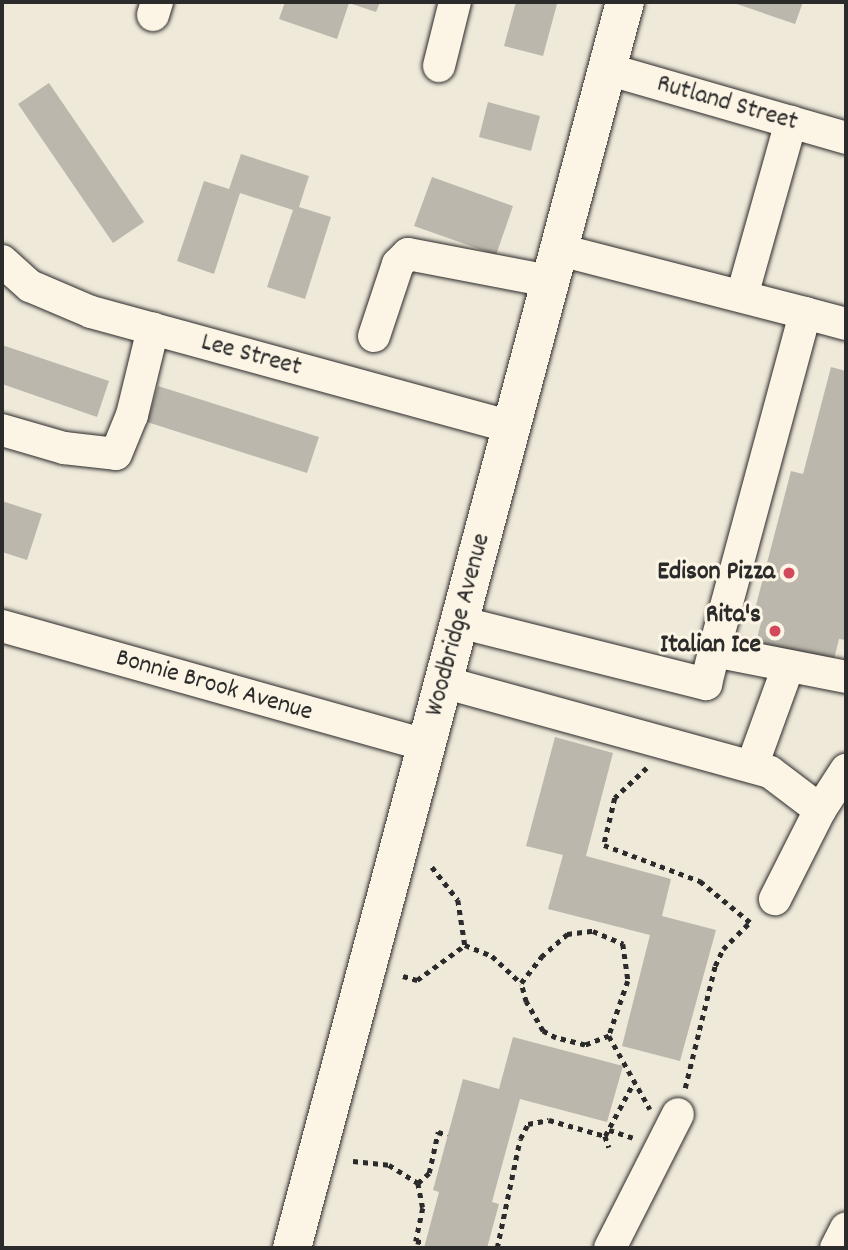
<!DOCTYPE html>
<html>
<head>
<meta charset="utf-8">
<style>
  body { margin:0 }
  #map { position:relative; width:848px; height:1250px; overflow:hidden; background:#efe9da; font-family:Dekko,sans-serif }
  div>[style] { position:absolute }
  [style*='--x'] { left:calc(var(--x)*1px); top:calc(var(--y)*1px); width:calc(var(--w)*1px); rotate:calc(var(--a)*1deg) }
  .building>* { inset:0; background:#bcb7ac }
  .path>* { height:4.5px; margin-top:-2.25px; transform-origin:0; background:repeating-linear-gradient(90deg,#2b2b2b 0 5px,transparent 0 10px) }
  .roads { filter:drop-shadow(0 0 2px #2b2b2b) drop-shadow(0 0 2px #2b2b2b) }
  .minor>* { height:32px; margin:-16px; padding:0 16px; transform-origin:16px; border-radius:16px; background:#fcf5e5 }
  .major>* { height:38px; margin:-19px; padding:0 19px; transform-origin:19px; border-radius:19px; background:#fcf5e5 }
  .dots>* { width:19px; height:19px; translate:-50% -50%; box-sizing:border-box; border:4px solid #fcf5e5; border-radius:50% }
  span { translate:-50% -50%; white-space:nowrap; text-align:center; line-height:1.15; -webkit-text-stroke:6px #fcf5e5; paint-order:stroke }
  .street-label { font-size:26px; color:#2b2b2b }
  .poi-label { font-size:26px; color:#2b2b2b; font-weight:700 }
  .right { translate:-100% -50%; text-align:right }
  .frame { position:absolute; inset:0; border:4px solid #2b2b2b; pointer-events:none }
</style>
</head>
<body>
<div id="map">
  <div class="building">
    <i style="clip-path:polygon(285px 2px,380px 2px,376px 12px,349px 3px,337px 39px,279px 19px)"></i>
    <i style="clip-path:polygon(516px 2px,557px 4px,543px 56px,504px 46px)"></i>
    <i style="clip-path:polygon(731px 2px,803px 2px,795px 24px)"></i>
    <i style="clip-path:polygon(49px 83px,144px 222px,113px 243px,18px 104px)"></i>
    <i style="clip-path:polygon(488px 102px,540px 116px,531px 151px,479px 137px)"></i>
    <i style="clip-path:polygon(241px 154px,309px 176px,299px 207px,331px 217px,305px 299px,267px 287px,293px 210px,240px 193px,214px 274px,177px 261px,204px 181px,229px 189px)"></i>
    <i style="clip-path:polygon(432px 177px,513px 206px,496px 255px,414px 226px)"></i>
    <i style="clip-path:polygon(2px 345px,109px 381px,97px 417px,2px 384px)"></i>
    <i style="clip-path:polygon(831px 367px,846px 371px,846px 640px,839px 639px,833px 663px,756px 642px,763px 615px,754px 613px,791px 471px,803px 474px)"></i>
    <i style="clip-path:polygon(158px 386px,319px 437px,307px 473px,147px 422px)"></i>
    <i style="clip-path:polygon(2px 501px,42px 514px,27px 560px,2px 552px)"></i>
    <i style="clip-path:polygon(555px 737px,613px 753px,586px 856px,671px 879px,662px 916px,716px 930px,680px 1061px,622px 1046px,650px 935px,548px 909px,563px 855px,526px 846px)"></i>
    <i style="clip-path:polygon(513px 1037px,623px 1066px,607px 1122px,520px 1099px,492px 1202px,499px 1204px,487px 1248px,424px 1248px,439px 1192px,433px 1190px,463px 1079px,499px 1089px)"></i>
  </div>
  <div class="path">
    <i style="--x:647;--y:768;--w:44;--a:136.8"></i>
    <i style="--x:615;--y:798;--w:48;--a:103.2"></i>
    <i style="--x:604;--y:845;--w:103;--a:20.6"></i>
    <i style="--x:700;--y:881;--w:65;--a:39.4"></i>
    <i style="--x:432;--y:867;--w:42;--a:51.8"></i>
    <i style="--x:458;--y:900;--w:46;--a:81.2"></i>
    <i style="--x:403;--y:976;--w:15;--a:16"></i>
    <i style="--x:417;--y:980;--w:59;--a:-36.1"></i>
    <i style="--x:465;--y:945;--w:29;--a:22"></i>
    <i style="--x:492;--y:956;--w:40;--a:43"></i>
    <i style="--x:609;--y:1036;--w:26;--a:159"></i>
    <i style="--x:585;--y:1045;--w:30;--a:-166"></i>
    <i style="--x:556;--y:1038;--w:15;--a:-152"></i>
    <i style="--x:543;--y:1031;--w:34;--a:-120"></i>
    <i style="--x:526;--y:1002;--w:20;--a:-105"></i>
    <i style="--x:521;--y:983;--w:33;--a:-52"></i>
    <i style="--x:541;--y:957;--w:35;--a:-41"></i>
    <i style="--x:567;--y:934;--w:26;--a:-7"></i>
    <i style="--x:593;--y:931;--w:33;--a:23"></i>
    <i style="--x:623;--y:944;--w:37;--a:82"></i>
    <i style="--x:628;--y:981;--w:58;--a:109.1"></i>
    <i style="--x:609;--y:1036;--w:84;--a:60.7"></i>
    <i style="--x:685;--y:1088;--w:126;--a:-76.2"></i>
    <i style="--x:715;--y:966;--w:19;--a:-65"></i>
    <i style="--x:723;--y:949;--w:40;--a:-45"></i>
    <i style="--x:609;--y:1130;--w:25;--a:18"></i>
    <i style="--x:605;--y:1136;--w:12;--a:70"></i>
    <i style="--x:353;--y:1161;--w:36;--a:6"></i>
    <i style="--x:389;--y:1165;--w:34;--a:32"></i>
    <i style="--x:418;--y:1183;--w:25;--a:79"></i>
    <i style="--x:423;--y:1208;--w:34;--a:102"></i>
    <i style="--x:416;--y:1241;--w:9;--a:13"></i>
    <i style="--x:418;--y:1183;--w:15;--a:-42"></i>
    <i style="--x:429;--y:1173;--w:42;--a:-77.6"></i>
    <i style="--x:438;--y:1132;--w:10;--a:17"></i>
    <i style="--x:497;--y:1248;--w:111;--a:-78.1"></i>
    <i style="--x:520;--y:1139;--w:17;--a:-62"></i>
    <i style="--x:528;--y:1124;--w:21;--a:-11"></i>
    <i style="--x:549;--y:1120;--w:58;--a:15.9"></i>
    <i style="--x:605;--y:1136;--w:61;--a:-61.8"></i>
  </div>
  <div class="roads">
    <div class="minor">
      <i style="--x:153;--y:15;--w:14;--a:-73"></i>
      <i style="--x:439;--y:66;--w:66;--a:-76"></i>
      <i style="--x:607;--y:69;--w:249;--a:16.1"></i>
      <i style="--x:2;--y:261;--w:38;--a:42"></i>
      <i style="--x:30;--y:286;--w:66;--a:23.1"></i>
      <i style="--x:91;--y:312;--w:435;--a:15.3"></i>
      <i style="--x:742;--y:296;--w:181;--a:-74.3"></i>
      <i style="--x:805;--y:313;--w:42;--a:15"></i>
      <i style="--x:374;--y:336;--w:76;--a:-71.6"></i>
      <i style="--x:398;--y:264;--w:14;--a:-45"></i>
      <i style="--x:408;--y:254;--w:145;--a:10.8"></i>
      <i style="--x:2;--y:430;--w:65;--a:16.2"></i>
      <i style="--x:64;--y:448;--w:52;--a:6.6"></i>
      <i style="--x:116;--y:454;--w:42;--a:-67.7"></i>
      <i style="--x:132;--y:415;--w:89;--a:-76.3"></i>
      <i style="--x:459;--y:622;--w:255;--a:14.1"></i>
      <i style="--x:706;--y:684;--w:34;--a:-76"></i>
      <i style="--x:714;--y:651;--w:350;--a:-74.9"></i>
      <i style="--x:805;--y:313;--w:254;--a:-165.6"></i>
      <i style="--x:2;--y:626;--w:440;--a:15.7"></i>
      <i style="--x:714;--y:651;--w:135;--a:11.1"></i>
      <i style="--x:443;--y:682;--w:339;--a:15.4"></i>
      <i style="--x:770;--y:772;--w:63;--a:37.2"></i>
      <i style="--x:820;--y:810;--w:100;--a:116.8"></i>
      <i style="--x:752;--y:766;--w:105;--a:-70"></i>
      <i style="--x:820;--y:810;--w:48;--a:-57"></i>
      <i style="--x:610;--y:1248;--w:150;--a:-63.1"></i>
      <i style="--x:836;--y:1248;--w:22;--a:-63"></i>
    </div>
    <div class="major">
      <i style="--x:292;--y:1248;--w:1290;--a:-75.04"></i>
    </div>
  </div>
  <div class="dots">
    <i style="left:789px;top:573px;background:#d1495b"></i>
    <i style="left:775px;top:631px;background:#d1495b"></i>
  </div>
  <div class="street-label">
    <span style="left:727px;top:104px;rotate:16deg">Rutland Street</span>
    <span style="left:251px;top:356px;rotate:15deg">Lee Street</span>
    <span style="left:459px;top:625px;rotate:-75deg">Woodbridge Avenue</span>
    <span style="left:214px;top:686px;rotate:16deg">Bonnie Brook Avenue</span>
  </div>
  <div class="poi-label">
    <span class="right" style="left:775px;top:573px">Edison Pizza</span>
    <span class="right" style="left:761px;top:631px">Rita's<br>Italian Ice</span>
  </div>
  <div class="frame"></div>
</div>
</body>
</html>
